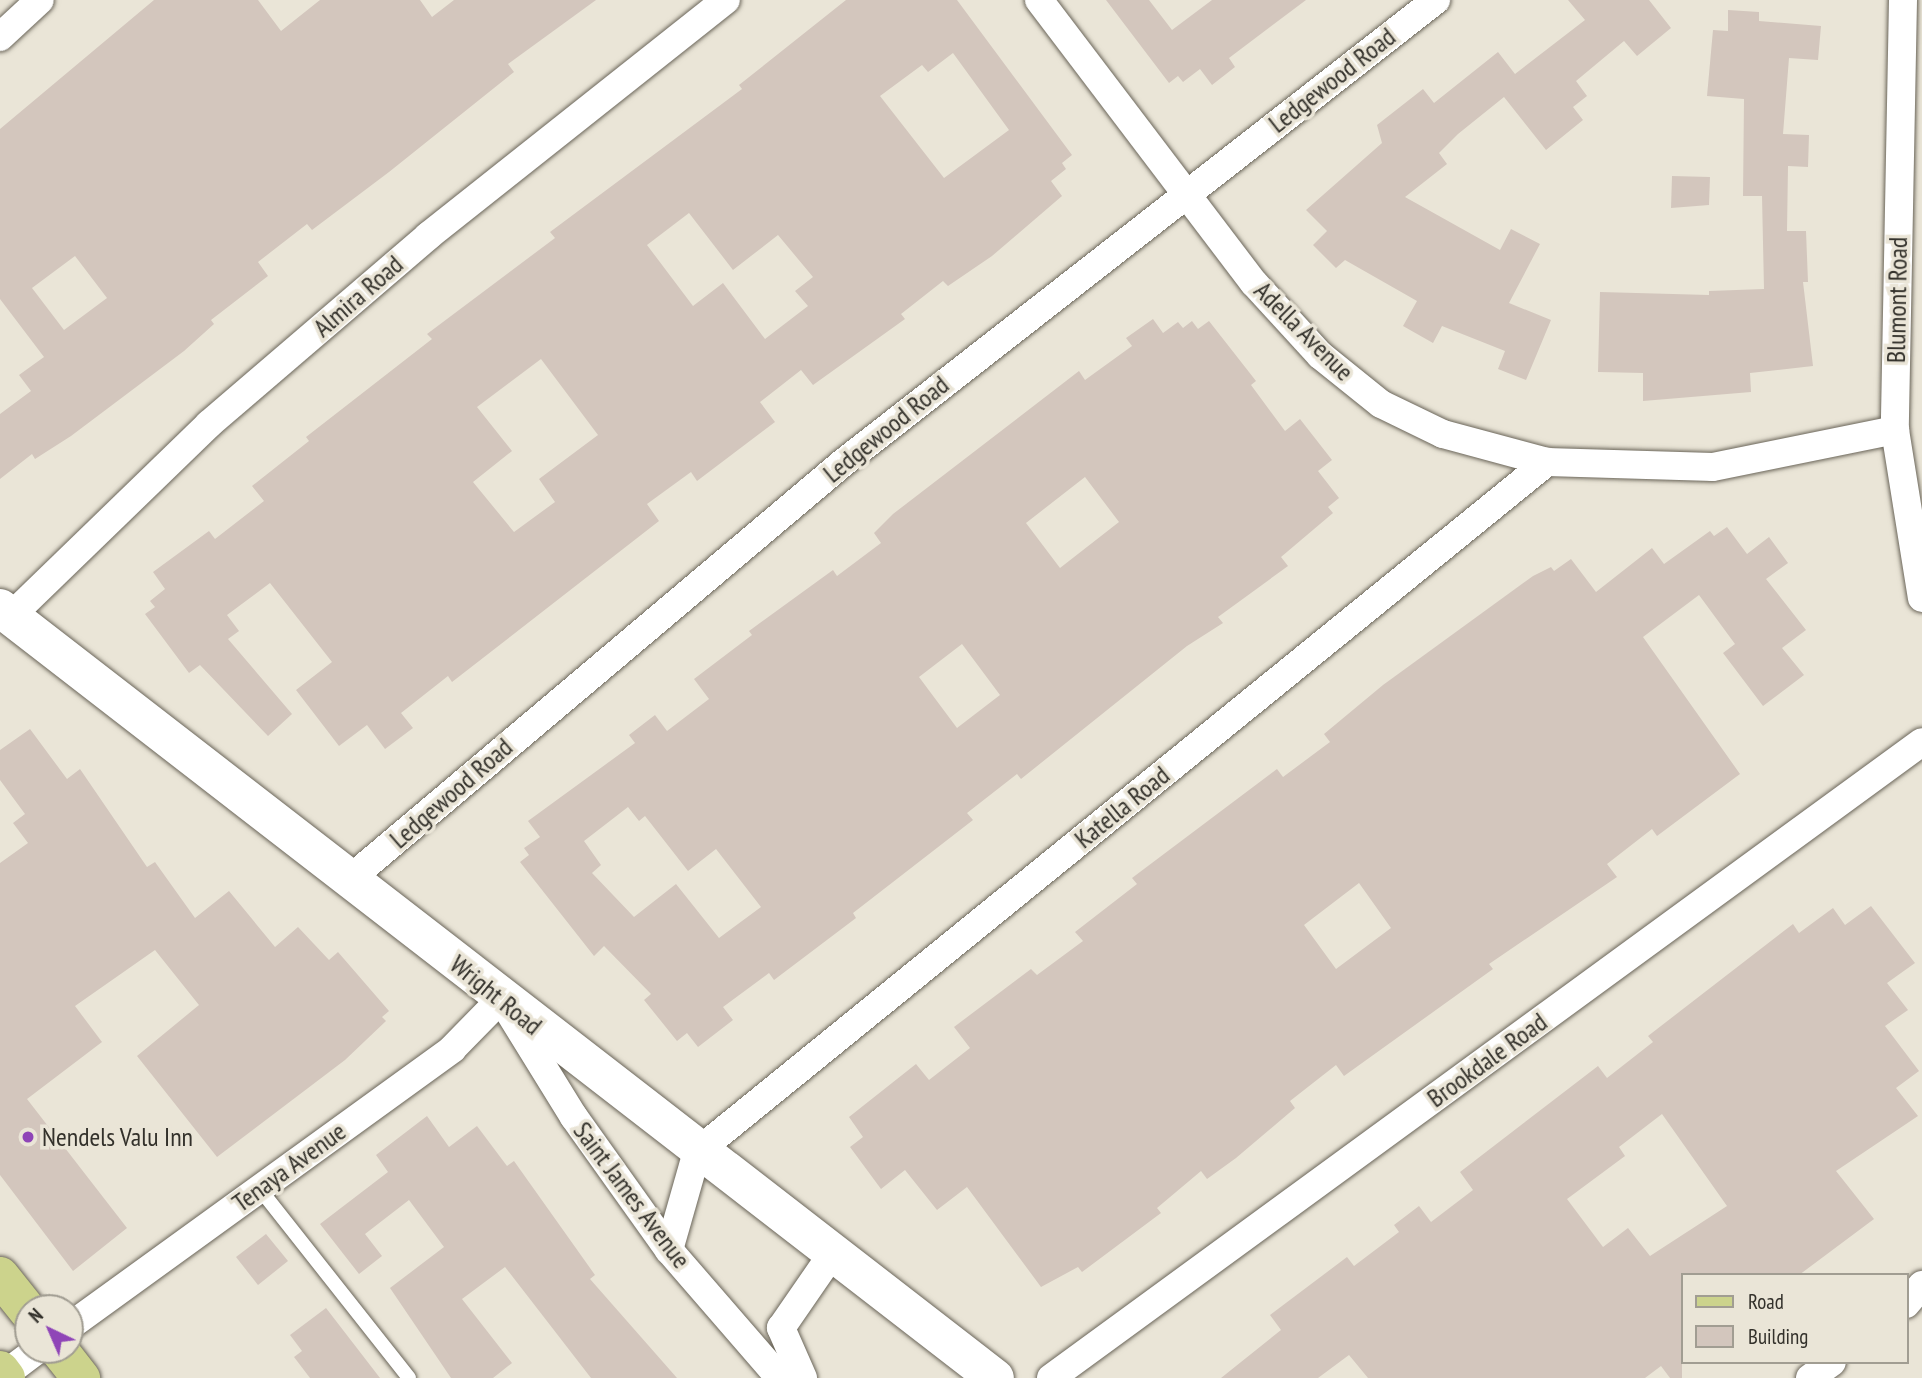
<!DOCTYPE html>
<html>
<head>
<meta charset="utf-8">
<style>
  body { margin:0 }
  #map { position:relative; width:1922px; height:1378px; overflow:hidden; background:#eae5d7; font-family:"PT Sans Narrow",sans-serif }
  div>[style] { position:absolute }
  [style*='--x'] { left:calc(var(--x)*1px); top:calc(var(--y)*1px); width:calc(var(--w)*1px); rotate:calc(var(--a)*1deg) }
  .building>* { inset:0; background:#d3c6bd }
  .roads { filter:drop-shadow(0 0 2px #6a6559) drop-shadow(0 0 2px #6a6559) }
  .lane>* { height:14px; margin:-7px; padding:0 7px; transform-origin:7px; border-radius:7px; background:#fff }
  .street>* { height:28px; margin:-14px; padding:0 14px; transform-origin:14px; border-radius:14px; background:#fff }
  .secondary>* { height:38px; margin:-19px; padding:0 19px; transform-origin:19px; border-radius:19px; background:#fff }
  .primary>* { height:38px; margin:-19px; padding:0 19px; transform-origin:19px; border-radius:19px; background:#ccd38c }
  .dots>* { width:19px; height:19px; translate:-50% -50%; box-sizing:border-box; border:4px solid #eae5d7; border-radius:50% }
  span { translate:-50% -50%; white-space:nowrap; text-align:center; line-height:1.15; -webkit-text-stroke:7px #eae5d7; paint-order:stroke }
  .street-label { font-size:26px; color:#33312b }
  .poi-label { font-size:26px; color:#33312b }
  .left { translate:0 -50%; text-align:left }
  .legend { position:absolute; left:1681px; top:1273px; width:228px; height:91px; box-sizing:border-box; background:#eae5d7; border:2px solid #a19d92; margin:0; padding:9px 12px; list-style:none; font-size:21px; color:#33312b }
  .legend li { display:flex; align-items:center; gap:14px; height:35px }
  .legend b { width:35px; border:2px solid #a19d92 }
  .north { position:absolute; left:14px; top:1294px; width:70px; height:70px; box-sizing:border-box; background:#eae5d7; border:2px solid #a19d92; border-radius:50%; rotate:316deg; font-size:19px; font-weight:700; line-height:28px; text-align:center; color:#33312b }
  .north::after { content:''; display:block; margin:auto; width:24px; height:32px; background:#8f45b7; clip-path:polygon(50% 0,100% 100%,50% 72%,0 100%) }
</style>
</head>
<body>
<div id="map">
  <div class="building">
    <i style="clip-path:polygon(evenodd,154px 0,258px 0,281px 31px,320px 0,420px 0,432px 17px,454px 0,596px 0,508px 64px,514px 72px,389px 172px,312px 230px,307px 224px,258px 262px,268px 276px,211px 320px,214px 324px,184px 351px,71px 436px,35px 459px,32px 454px,0 479px,0 414px,31px 391px,19px 375px,44px 357px,0 299px,0 129px,154px 0,75px 256px,107px 298px,64px 330px,32px 288px,75px 256px)"></i>
    <i style="clip-path:polygon(evenodd,846px 0,957px 0,1072px 155px,1062px 163px,1066px 169px,1051px 181px,1062px 196px,992px 256px,948px 286px,943px 281px,901px 314px,905px 319px,813px 385px,801px 370px,760px 402px,775px 422px,697px 481px,691px 472px,647px 504px,659px 521px,452px 682px,448px 676px,401px 713px,413px 728px,385px 749px,367px 725px,339px 746px,296px 690px,332px 662px,270px 583px,227px 615px,239px 631px,228px 639px,292px 714px,268px 736px,200px 665px,189px 673px,145px 614px,155px 607px,150px 601px,165px 589px,153px 572px,209px 531px,215px 539px,264px 501px,252px 486px,309px 441px,306px 437px,432px 339px,427px 334px,555px 238px,550px 232px,742px 89px,739px 85px,846px 0,953px 53px,1009px 130px,944px 178px,880px 96px,922px 65px,928px 72px,953px 53px,846px 0,689px 213px,733px 270px,778px 235px,813px 277px,795px 291px,808px 306px,765px 339px,723px 283px,693px 306px,647px 245px,689px 213px,846px 0,541px 359px,598px 435px,539px 479px,555px 502px,514px 532px,473px 482px,512px 451px,477px 407px,541px 359px)"></i>
    <i style="clip-path:polygon(1106px 0,1149px 0,1172px 30px,1212px 0,1306px 0,1229px 58px,1235px 67px,1212px 85px,1200px 69px,1183px 82px,1178px 76px,1169px 83px)"></i>
    <i style="clip-path:polygon(1568px 0,1649px 0,1671px 28px,1637px 56px,1624px 41px,1576px 81px,1587px 96px,1573px 107px,1583px 120px,1546px 150px,1504px 97px,1458px 134px,1439px 153px,1447px 164px,1405px 197px,1500px 250px,1511px 229px,1540px 244px,1509px 303px,1551px 320px,1526px 380px,1498px 369px,1505px 351px,1442px 326px,1433px 343px,1403px 326px,1417px 301px,1345px 260px,1336px 268px,1313px 245px,1327px 231px,1306px 210px,1382px 143px,1377px 125px,1423px 89px,1434px 103px,1498px 52px,1515px 74px,1585px 20px)"></i>
    <i style="clip-path:polygon(1728px 10px,1759px 12px,1759px 21px,1821px 26px,1818px 60px,1789px 58px,1783px 134px,1809px 135px,1808px 167px,1788px 166px,1787px 231px,1806px 231px,1808px 282px,1803px 282px,1813px 366px,1750px 373px,1751px 392px,1643px 401px,1643px 373px,1598px 372px,1600px 292px,1709px 295px,1709px 291px,1764px 289px,1762px 196px,1743px 196px,1744px 99px,1707px 96px,1713px 30px,1728px 31px)"></i>
    <i style="clip-path:polygon(1672px 176px,1710px 177px,1709px 205px,1671px 208px)"></i>
    <i style="clip-path:polygon(evenodd,1153px 319px,1163px 333px,1178px 322px,1183px 328px,1192px 321px,1198px 329px,1209px 321px,1256px 381px,1251px 385px,1285px 431px,1300px 419px,1332px 460px,1318px 471px,1339px 498px,1328px 507px,1333px 513px,1281px 557px,1288px 566px,1218px 617px,1223px 623px,1187px 646px,1021px 779px,1017px 774px,967px 813px,973px 820px,853px 913px,856px 918px,774px 980px,769px 973px,723px 1007px,733px 1020px,698px 1047px,687px 1033px,677px 1041px,644px 1000px,651px 994px,604px 946px,594px 956px,520px 862px,529px 855px,524px 848px,540px 837px,528px 821px,635px 743px,629px 735px,655px 715px,667px 731px,709px 699px,694px 679px,752px 635px,749px 631px,833px 570px,837px 576px,881px 543px,874px 533px,893px 514px,1079px 371px,1085px 380px,1132px 346px,1126px 338px,1153px 319px,1085px 477px,1119px 522px,1060px 568px,1026px 523px,1085px 477px,1153px 319px,962px 644px,1000px 695px,957px 728px,919px 677px,962px 644px,1153px 319px,628px 807px,639px 821px,645px 816px,688px 871px,716px 849px,761px 907px,719px 938px,676px 884px,634px 917px,592px 873px,601px 865px,584px 841px,628px 807px)"></i>
    <i style="clip-path:polygon(evenodd,1727px 527px,1747px 554px,1769px 537px,1788px 563px,1766px 579px,1806px 630px,1782px 648px,1804px 675px,1763px 706px,1723px 653px,1735px 644px,1699px 595px,1643px 637px,1740px 774px,1657px 836px,1652px 829px,1607px 864px,1617px 877px,1489px 964px,1493px 969px,1344px 1076px,1336px 1065px,1290px 1101px,1295px 1108px,1236px 1158px,1207px 1179px,1201px 1171px,1157px 1208px,1161px 1213px,1082px 1272px,1078px 1267px,1041px 1287px,967px 1187px,937px 1210px,905px 1170px,881px 1189px,850px 1147px,863px 1137px,849px 1117px,916px 1064px,929px 1080px,970px 1048px,954px 1027px,1031px 969px,1037px 975px,1083px 941px,1075px 932px,1137px 884px,1132px 878px,1277px 769px,1283px 777px,1330px 742px,1324px 734px,1383px 685px,1533px 576px,1551px 567px,1554px 571px,1571px 559px,1596px 592px,1652px 548px,1664px 564px,1710px 531px,1714px 536px,1727px 527px,1359px 883px,1391px 928px,1336px 969px,1304px 925px,1359px 883px)"></i>
    <i style="clip-path:polygon(30px 729px,67px 779px,80px 769px,147px 867px,155px 862px,195px 918px,229px 891px,275px 947px,298px 927px,329px 960px,338px 952px,389px 1011px,382px 1017px,386px 1021px,345px 1060px,217px 1157px,137px 1056px,199px 1005px,155px 950px,75px 1006px,102px 1042px,27px 1099px,127px 1228px,73px 1271px,0 1175px,0 863px,28px 843px,13px 823px,25px 814px,0 780px,0 750px)"></i>
    <i style="clip-path:polygon(evenodd,1871px 906px,1915px 963px,1887px 983px,1908px 1010px,1885px 1026px,1919px 1071px,1896px 1088px,1918px 1116px,1836px 1171px,1874px 1219px,1799px 1275px,1682px 1275px,1682px 1378px,1670px 1378px,1661px 1366px,1645px 1378px,1368px 1378px,1349px 1355px,1318px 1378px,1221px 1378px,1281px 1330px,1270px 1315px,1347px 1257px,1354px 1266px,1399px 1232px,1394px 1225px,1419px 1206px,1431px 1222px,1473px 1190px,1460px 1172px,1598px 1066px,1607px 1078px,1653px 1042px,1648px 1036px,1793px 924px,1799px 933px,1833px 908px,1845px 925px,1871px 906px,1662px 1114px,1727px 1206px,1650px 1256px,1628px 1228px,1603px 1247px,1567px 1199px,1625px 1156px,1619px 1147px,1662px 1114px)"></i>
    <i style="clip-path:polygon(427px 1116px,449px 1147px,477px 1126px,507px 1166px,514px 1161px,595px 1275px,590px 1279px,677px 1378px,591px 1378px,505px 1267px,462px 1299px,512px 1363px,493px 1378px,451px 1378px,390px 1288px,444px 1247px,409px 1200px,365px 1234px,382px 1256px,359px 1274px,320px 1224px,388px 1172px,376px 1155px)"></i>
    <i style="clip-path:polygon(266px 1234px,288px 1261px,258px 1285px,236px 1257px)"></i>
    <i style="clip-path:polygon(326px 1308px,380px 1378px,310px 1378px,294px 1357px,302px 1351px,290px 1335px)"></i>
  </div>
  <div class="roads">
    <div class="lane">
      <i style="--x:259;--y:1188;--w:242;--a:51.7"></i>
    </div>
    <div class="street">
      <i style="--x:1039;--y:0;--w:355;--a:52.8"></i>
      <i style="--x:1254;--y:283;--w:98;--a:47.5"></i>
      <i style="--x:1320;--y:355;--w:78;--a:38.8"></i>
      <i style="--x:1381;--y:404;--w:69;--a:25.8"></i>
      <i style="--x:1443;--y:434;--w:108;--a:15.1"></i>
      <i style="--x:1547;--y:462;--w:166;--a:1.7"></i>
      <i style="--x:1713;--y:467;--w:186;--a:-11.5"></i>
      <i style="--x:1903;--y:0;--w:430;--a:91.1"></i>
      <i style="--x:1895;--y:430;--w:170;--a:80.9"></i>
      <i style="--x:0;--y:37;--w:54;--a:-42.8"></i>
      <i style="--x:11;--y:616;--w:276;--a:-44.1"></i>
      <i style="--x:209;--y:424;--w:289;--a:-40.6"></i>
      <i style="--x:428;--y:236;--w:380;--a:-38.4"></i>
      <i style="--x:351;--y:878;--w:645;--a:-40.16"></i>
      <i style="--x:844;--y:462;--w:751;--a:-37.97"></i>
      <i style="--x:669;--y:1250;--w:102;--a:-74.1"></i>
      <i style="--x:697;--y:1152;--w:1095;--a:-39.07"></i>
      <i style="--x:1906;--y:1304;--w:25;--a:-50"></i>
      <i style="--x:70;--y:1326;--w:472;--a:-35.9"></i>
      <i style="--x:452;--y:1049;--w:70;--a:-45.6"></i>
      <i style="--x:501;--y:999;--w:139;--a:58.3"></i>
      <i style="--x:574;--y:1117;--w:163;--a:54.5"></i>
      <i style="--x:669;--y:1250;--w:169;--a:49.1"></i>
      <i style="--x:0;--y:1378;--w:46;--a:-37.1"></i>
      <i style="--x:803;--y:1378;--w:55;--a:-113.7"></i>
      <i style="--x:781;--y:1328;--w:90;--a:-55.4"></i>
      <i style="--x:1051;--y:1378;--w:1078;--a:-36.14"></i>
      <i style="--x:1810;--y:1378;--w:27;--a:-36"></i>
    </div>
    <div class="secondary">
      <i style="--x:0;--y:608;--w:1258;--a:37.74"></i>
    </div>
    <div class="primary">
      <i style="--x:0;--y:1276;--w:45;--a:51.3"></i>
      <i style="--x:59;--y:1350;--w:36;--a:52"></i>
      <i style="--x:0;--y:1370;--w:10;--a:53"></i>
    </div>
  </div>
  <div class="dots">
    <i style="left:28px;top:1137px;background:#8f45b7"></i>
  </div>
  <div class="street-label">
    <span style="left:1332px;top:80px;rotate:-38deg">Ledgewood Road</span>
    <span style="left:358px;top:296px;rotate:-41deg">Almira Road</span>
    <span style="left:1897px;top:300px;rotate:-89deg">Blumont Road</span>
    <span style="left:1304px;top:331px;rotate:45deg">Adella Avenue</span>
    <span style="left:886px;top:429px;rotate:-39deg">Ledgewood Road</span>
    <span style="left:451px;top:793px;rotate:-41deg">Ledgewood Road</span>
    <span style="left:1122px;top:807px;rotate:-39deg">Katella Road</span>
    <span style="left:496px;top:995px;rotate:39deg">Wright Road</span>
    <span style="left:1487px;top:1060px;rotate:-36deg">Brookdale Road</span>
    <span style="left:289px;top:1167px;rotate:-36deg">Tenaya Avenue</span>
    <span style="left:632px;top:1195px;rotate:53deg">Saint James Avenue</span>
  </div>
  <div class="poi-label">
    <span class="left" style="left:42px;top:1137px">Nendels Valu Inn</span>
  </div>
  <ul class="legend">
  <li><b style="height:9px;background:#ccd38c"></b>Road</li>
  <li><b style="height:19px;background:#d3c6bd"></b>Building</li>
  </ul>
  <div class="north">N</div>
</div>
</body>
</html>
